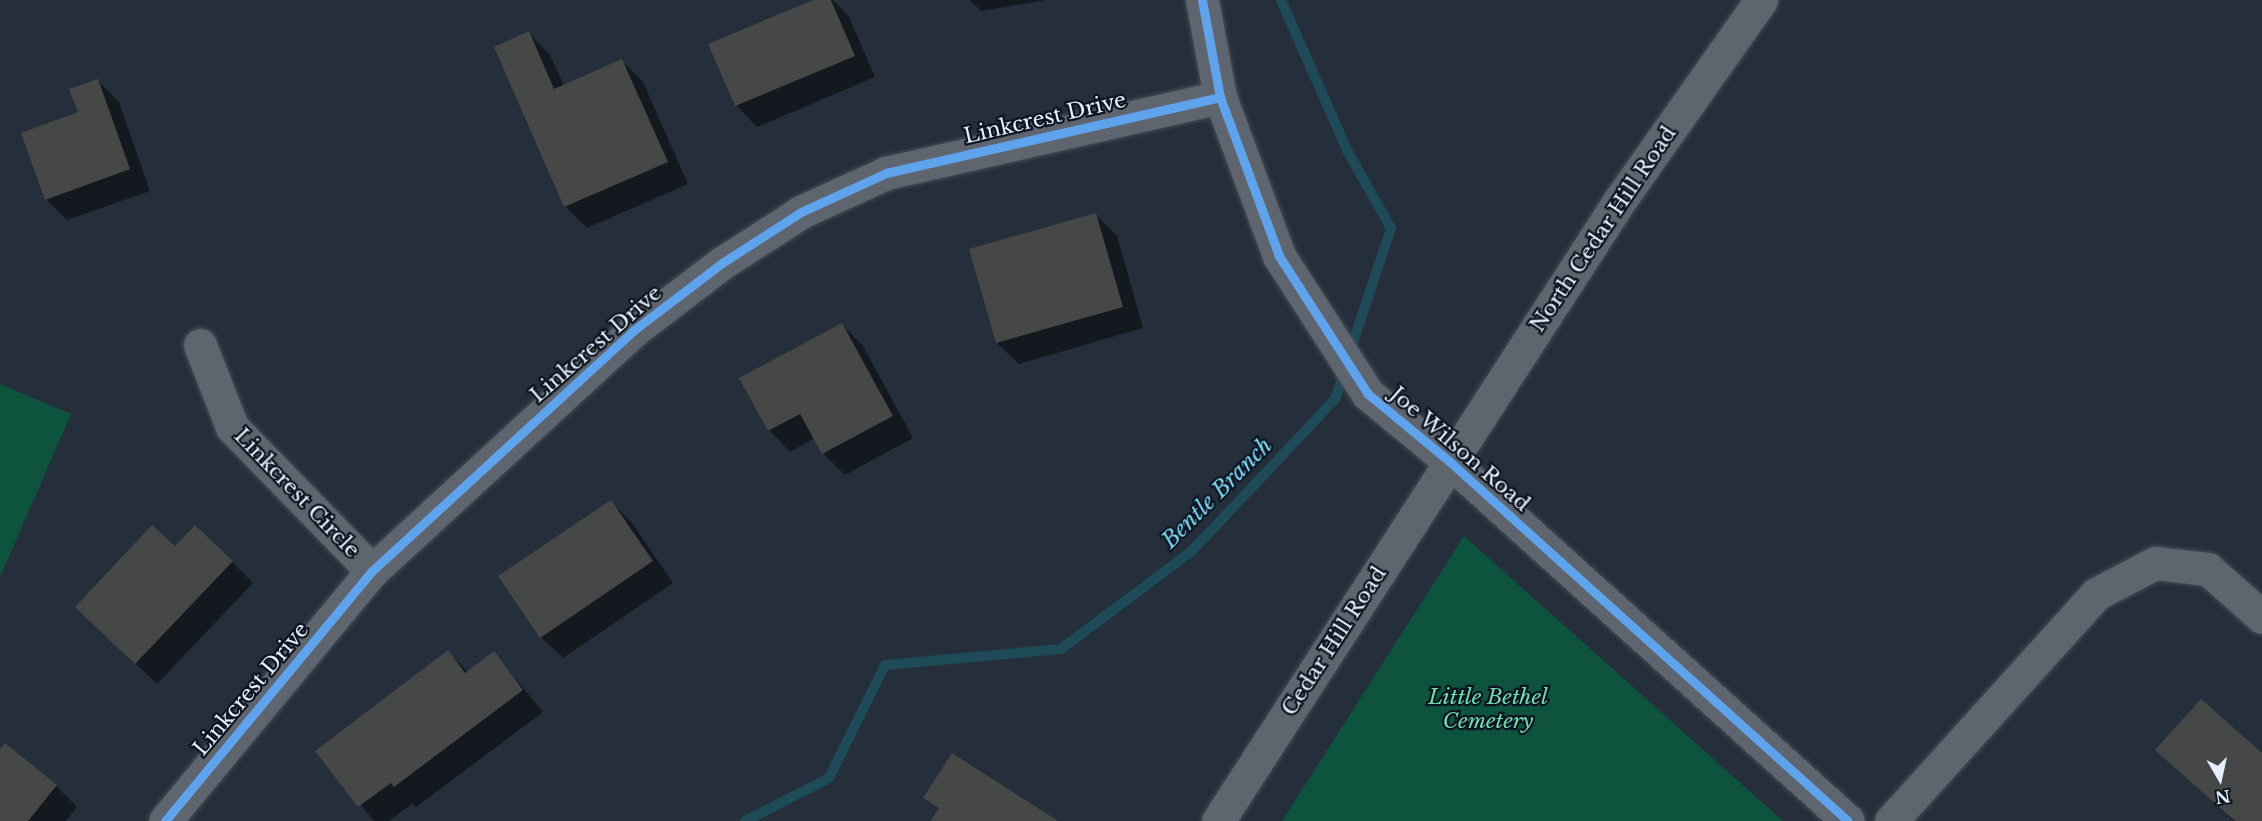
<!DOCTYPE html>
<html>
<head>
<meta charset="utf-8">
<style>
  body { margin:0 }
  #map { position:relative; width:2262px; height:821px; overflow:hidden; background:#242f3b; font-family:"Libre Baskerville",serif }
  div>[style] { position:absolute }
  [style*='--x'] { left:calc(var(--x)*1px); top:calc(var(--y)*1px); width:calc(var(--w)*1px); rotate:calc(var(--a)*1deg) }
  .green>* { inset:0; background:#0e533d }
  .shadow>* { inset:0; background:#0007 }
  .stream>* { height:10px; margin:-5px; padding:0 5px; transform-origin:5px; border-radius:5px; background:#1f4b58 }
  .building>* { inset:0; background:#464747 }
  .roads { filter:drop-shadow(0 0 2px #434b55) drop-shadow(0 0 2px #434b55) }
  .minor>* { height:33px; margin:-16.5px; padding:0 16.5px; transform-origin:16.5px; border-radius:16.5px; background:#5e656f }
  .cycleway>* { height:9px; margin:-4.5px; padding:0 4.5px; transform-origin:4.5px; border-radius:4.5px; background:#60a3ed }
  span { translate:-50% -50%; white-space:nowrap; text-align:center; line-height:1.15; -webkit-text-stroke:4.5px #0d1520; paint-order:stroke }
  .street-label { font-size:21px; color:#e6f0fd }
  .park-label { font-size:21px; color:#72ddac; font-style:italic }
  .water-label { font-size:22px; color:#7fdef9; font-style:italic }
  .north { position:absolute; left:2190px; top:749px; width:60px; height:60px; -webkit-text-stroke:4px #0d1520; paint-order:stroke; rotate:171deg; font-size:16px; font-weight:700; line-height:24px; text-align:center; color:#e6f0fd }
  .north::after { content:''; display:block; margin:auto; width:21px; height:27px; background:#e6f0fd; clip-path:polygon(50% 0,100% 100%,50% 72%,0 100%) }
</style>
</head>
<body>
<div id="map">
  <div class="green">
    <i style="clip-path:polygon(0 384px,71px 414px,1px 575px,0 574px)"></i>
    <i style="clip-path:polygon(1464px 536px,1783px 821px,1282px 821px)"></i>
  </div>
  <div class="shadow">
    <i style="clip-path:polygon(816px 0,833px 0,849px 17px,875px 77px,757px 127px,736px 105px)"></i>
    <i style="clip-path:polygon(970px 0,1046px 0,981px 11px)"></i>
    <i style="clip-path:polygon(529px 33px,550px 55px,564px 86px,622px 61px,643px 82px,688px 184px,587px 228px,565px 206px)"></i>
    <i style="clip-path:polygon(97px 80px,119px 102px,150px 191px,67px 220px,46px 199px,80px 113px)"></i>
    <i style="clip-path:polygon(1096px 215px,1117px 236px,1143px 328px,1019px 364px,997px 343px,971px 250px)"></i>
    <i style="clip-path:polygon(842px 325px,863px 346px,913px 438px,845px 475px,824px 454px,815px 438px,790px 452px,769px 430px)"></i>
    <i style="clip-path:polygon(611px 502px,632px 523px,673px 583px,563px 658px,541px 637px)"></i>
    <i style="clip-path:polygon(232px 562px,253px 583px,157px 684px,98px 628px)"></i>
    <i style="clip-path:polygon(448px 652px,468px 672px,494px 653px,543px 712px,416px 807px,413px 803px,389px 821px,374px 821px,317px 751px)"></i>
    <i style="clip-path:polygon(2157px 750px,2262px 755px,2262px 821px,2234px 821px)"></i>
    <i style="clip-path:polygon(0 751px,56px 786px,77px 807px,66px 821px,0 821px)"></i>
  </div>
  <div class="stream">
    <i style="--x:1281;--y:0;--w:166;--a:66.2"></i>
    <i style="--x:1348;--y:152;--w:87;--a:60.5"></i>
    <i style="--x:1391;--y:228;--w:134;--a:108.3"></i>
    <i style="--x:745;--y:821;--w:94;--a:-27.1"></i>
    <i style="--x:829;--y:778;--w:126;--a:-63.6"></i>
    <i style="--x:885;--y:665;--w:177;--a:-5.2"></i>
    <i style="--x:1061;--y:649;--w:164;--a:-36.8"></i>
    <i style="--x:1192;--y:551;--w:209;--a:-46.7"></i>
    <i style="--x:1335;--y:399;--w:31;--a:-71"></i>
  </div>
  <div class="building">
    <i style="clip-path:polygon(813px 0,831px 0,855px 56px,735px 106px,708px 44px)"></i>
    <i style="clip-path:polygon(529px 31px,554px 89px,622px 59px,668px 162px,564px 207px,494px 47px)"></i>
    <i style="clip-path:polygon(98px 79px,130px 169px,45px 200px,21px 133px,78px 112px,69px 89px)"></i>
    <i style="clip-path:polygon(1096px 213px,1123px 307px,996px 343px,969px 249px)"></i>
    <i style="clip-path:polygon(842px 323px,893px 416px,822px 454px,800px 414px,768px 431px,739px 378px)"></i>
    <i style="clip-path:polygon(611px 500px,653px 561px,540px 638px,498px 576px)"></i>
    <i style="clip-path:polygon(152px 525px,175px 546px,195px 525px,233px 561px,135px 664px,75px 607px)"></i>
    <i style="clip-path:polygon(448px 650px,465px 673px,494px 651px,523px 690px,394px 787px,391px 783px,358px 807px,315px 751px)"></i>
    <i style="clip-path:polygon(2201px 699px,2262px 753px,2262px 821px,2235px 821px,2155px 750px)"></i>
    <i style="clip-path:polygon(5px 743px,57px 785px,28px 821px,0 821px,0 749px)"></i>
    <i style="clip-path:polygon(952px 753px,1058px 821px,931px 821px,939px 808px,923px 798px)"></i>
  </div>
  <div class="roads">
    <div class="minor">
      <i style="--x:1202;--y:0;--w:99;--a:79.5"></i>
      <i style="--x:1220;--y:97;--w:170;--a:69.6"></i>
      <i style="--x:1279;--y:256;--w:164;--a:57.2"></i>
      <i style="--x:1368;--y:394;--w:105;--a:39.6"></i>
      <i style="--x:1449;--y:461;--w:537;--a:42.06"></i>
      <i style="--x:200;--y:345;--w:88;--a:68.7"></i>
      <i style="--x:232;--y:427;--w:201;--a:45.8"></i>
      <i style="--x:165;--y:821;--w:325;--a:-50.4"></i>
      <i style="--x:372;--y:571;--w:356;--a:-42.6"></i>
      <i style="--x:634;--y:330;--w:111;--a:-37.3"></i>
      <i style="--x:722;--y:263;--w:94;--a:-32.8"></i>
      <i style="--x:801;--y:212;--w:94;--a:-24.6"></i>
      <i style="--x:886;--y:173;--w:343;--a:-12.8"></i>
      <i style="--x:1218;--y:821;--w:740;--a:-57.08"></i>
      <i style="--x:1620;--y:200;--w:245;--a:-54.8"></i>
      <i style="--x:1891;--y:821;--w:306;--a:-47.9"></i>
      <i style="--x:2096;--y:594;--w:67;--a:-27.7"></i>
      <i style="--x:2155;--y:563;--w:53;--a:6.5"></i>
      <i style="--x:2208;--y:569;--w:72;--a:41.6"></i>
    </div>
  </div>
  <div class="cycleway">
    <i style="--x:1202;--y:0;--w:99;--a:79.5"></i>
    <i style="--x:1220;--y:97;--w:170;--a:69.6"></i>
    <i style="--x:1279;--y:256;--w:164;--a:57.2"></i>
    <i style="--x:1368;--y:394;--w:105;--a:39.6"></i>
    <i style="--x:1449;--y:461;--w:537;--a:42.06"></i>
    <i style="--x:165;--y:821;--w:325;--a:-50.4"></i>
    <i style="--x:372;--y:571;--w:356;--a:-42.6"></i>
    <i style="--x:634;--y:330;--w:111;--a:-37.3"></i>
    <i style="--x:722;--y:263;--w:94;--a:-32.8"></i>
    <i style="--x:801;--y:212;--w:94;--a:-24.6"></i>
    <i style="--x:886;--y:173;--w:343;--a:-12.8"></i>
  </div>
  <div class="street-label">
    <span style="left:1045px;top:118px;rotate:-13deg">Linkcrest Drive</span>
    <span style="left:1603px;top:229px;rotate:-56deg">North Cedar Hill Road</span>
    <span style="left:596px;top:344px;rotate:-41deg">Linkcrest Drive</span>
    <span style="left:1460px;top:449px;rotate:41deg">Joe Wilson Road</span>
    <span style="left:297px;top:493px;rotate:46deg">Linkcrest Circle</span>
    <span style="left:1334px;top:641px;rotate:-57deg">Cedar Hill Road</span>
    <span style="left:251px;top:689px;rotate:-50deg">Linkcrest Drive</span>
  </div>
  <div class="park-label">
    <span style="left:1488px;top:709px">Little Bethel<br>Cemetery</span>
  </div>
  <div class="water-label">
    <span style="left:1217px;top:493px;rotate:-45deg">Bentle Branch</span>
  </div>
  <div class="north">N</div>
</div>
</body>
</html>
